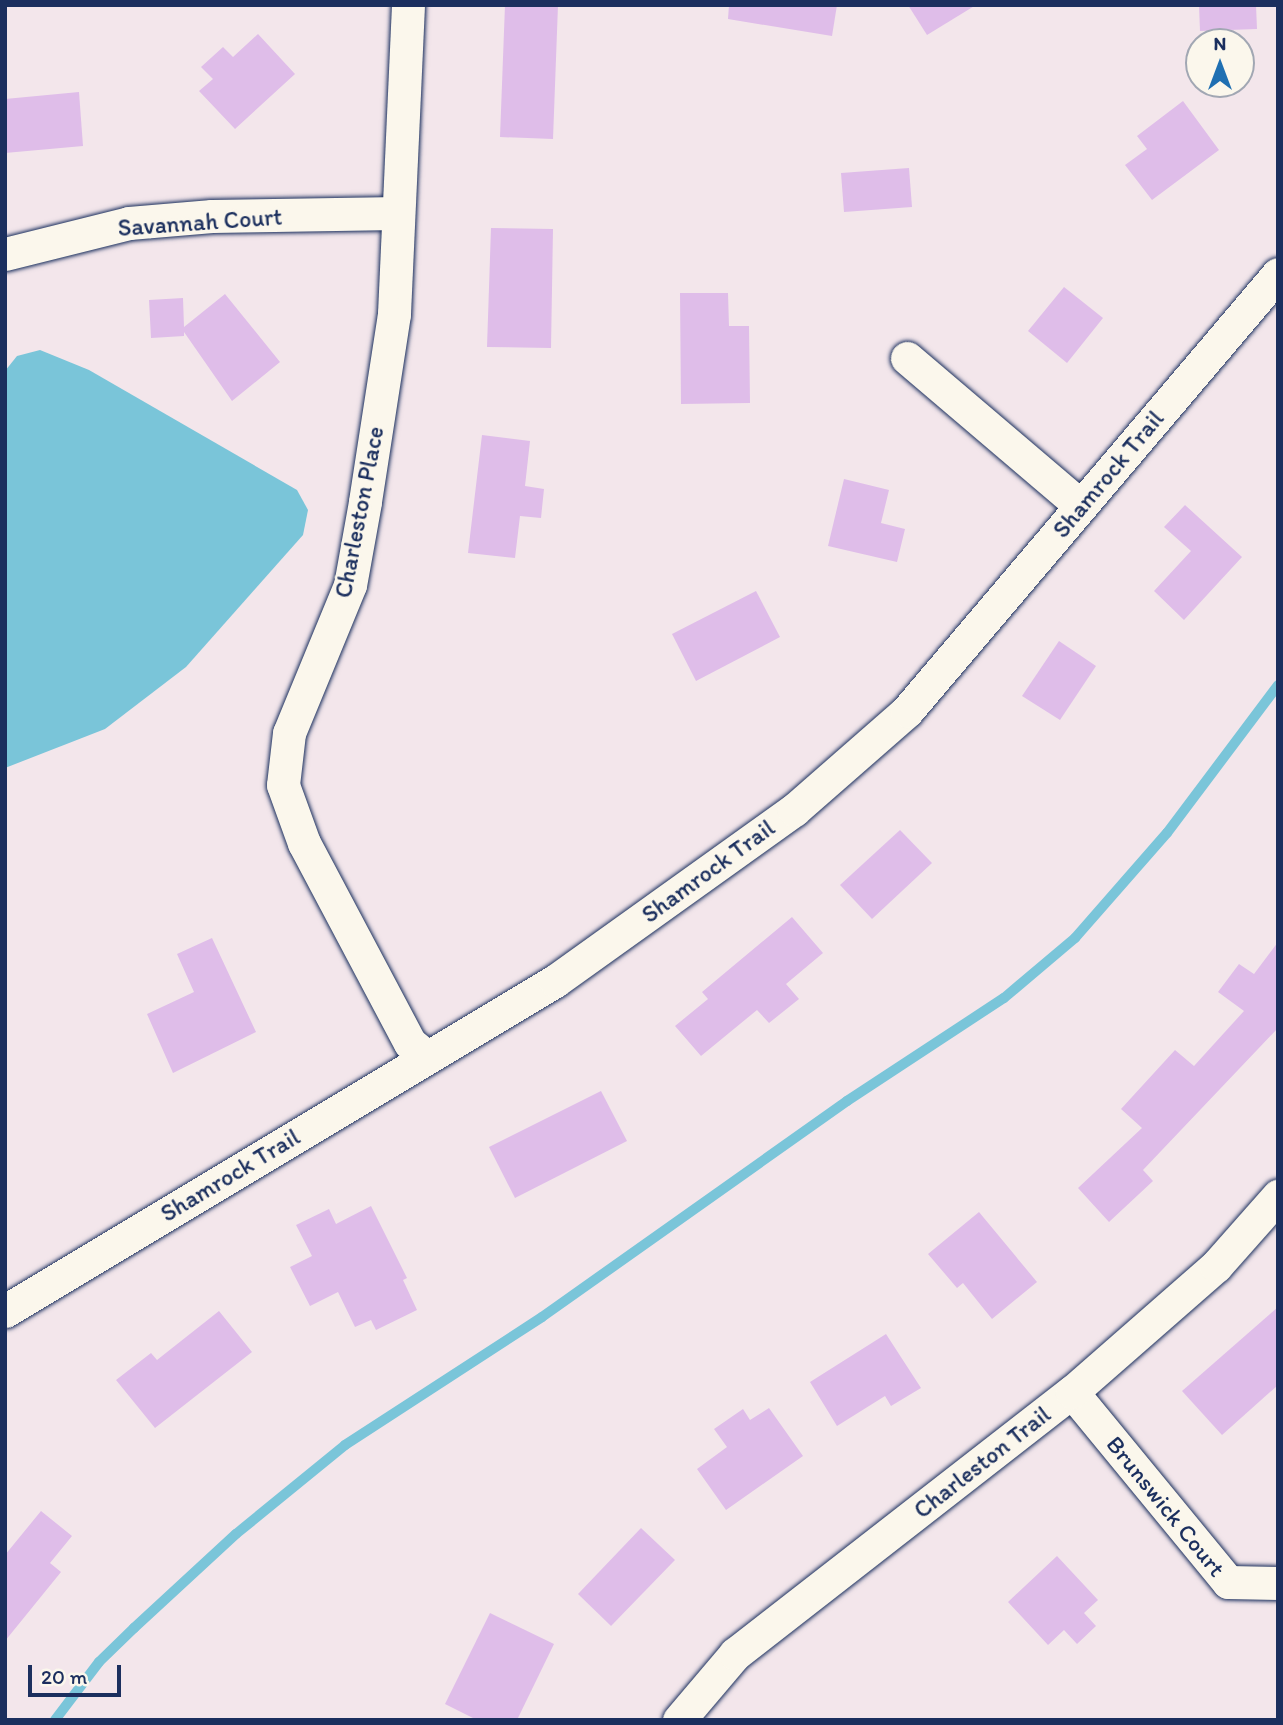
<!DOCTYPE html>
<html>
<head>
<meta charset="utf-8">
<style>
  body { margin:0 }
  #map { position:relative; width:1283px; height:1725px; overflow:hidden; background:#f3e6eb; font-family:Itim,sans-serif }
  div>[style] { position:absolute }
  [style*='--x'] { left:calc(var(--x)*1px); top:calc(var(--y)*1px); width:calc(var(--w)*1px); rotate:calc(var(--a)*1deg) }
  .water>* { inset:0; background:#7ac5d9 }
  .stream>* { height:10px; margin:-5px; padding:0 5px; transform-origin:5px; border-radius:5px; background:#7ac5d9 }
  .building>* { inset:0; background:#dfbde9 }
  .roads { filter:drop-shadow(0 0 2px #1b2f5e) drop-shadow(0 0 2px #1b2f5e) }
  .street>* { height:33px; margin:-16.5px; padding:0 16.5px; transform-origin:16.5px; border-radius:16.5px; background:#fbf7ec }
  span { translate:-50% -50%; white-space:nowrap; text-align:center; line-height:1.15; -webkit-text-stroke:5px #fbf7ec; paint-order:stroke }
  .street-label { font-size:24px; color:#1b2f5e }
  .frame { position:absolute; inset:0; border:7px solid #1b2f5e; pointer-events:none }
  .north { position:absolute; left:1185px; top:28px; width:70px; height:70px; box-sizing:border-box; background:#fbf7ec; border:2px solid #a1a7b3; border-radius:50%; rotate:0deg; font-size:19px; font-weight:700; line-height:28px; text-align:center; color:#1b2f5e }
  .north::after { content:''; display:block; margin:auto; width:24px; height:32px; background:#1f6fb2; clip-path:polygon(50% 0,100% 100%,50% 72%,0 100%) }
  .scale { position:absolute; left:28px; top:1665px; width:93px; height:32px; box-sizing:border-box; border:4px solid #1b2f5e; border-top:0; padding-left:9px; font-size:21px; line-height:24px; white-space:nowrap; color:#1b2f5e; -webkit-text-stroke:5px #fbf7ec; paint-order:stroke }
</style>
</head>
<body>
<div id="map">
  <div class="water">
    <i style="clip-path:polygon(40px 350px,89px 370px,297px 490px,308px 510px,303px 535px,186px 667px,105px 729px,5px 768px,5px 371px,17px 356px)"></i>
  </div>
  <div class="stream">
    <i style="--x:55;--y:1720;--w:73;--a:-52.8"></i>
    <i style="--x:99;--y:1662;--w:49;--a:-44.2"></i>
    <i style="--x:134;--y:1628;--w:139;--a:-42.7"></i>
    <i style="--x:236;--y:1534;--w:141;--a:-39.2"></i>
    <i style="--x:345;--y:1445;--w:235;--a:-33"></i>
    <i style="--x:542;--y:1317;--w:374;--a:-35.3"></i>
    <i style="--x:847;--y:1101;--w:188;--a:-33.3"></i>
    <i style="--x:1004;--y:998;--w:93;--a:-40.2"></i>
    <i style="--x:1075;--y:938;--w:140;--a:-48.8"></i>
    <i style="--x:1167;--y:833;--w:185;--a:-53.1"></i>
  </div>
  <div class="building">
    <i style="clip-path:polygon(505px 5px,558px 5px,553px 139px,500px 137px)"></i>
    <i style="clip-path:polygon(729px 5px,837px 5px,832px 36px,728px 19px)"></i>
    <i style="clip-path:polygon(908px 5px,976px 5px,927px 35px)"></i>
    <i style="clip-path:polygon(1199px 5px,1256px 5px,1257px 29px,1200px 31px)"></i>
    <i style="clip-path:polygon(258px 34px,295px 74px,235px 129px,199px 91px,213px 79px,201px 67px,223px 47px,233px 57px)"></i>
    <i style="clip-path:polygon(79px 92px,83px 146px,5px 153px,5px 99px)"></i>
    <i style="clip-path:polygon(1183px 101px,1219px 150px,1152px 200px,1125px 165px,1147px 149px,1137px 136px)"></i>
    <i style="clip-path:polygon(909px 168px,912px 207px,844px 212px,841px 173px)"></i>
    <i style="clip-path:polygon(491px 228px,553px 229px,551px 348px,487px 347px)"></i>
    <i style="clip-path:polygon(1064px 287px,1103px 318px,1067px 363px,1028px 331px)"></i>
    <i style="clip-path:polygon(680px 293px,728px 293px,729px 326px,749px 326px,750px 403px,681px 404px)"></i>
    <i style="clip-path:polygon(225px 294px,280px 362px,232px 401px,184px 332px,184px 336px,151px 338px,149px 300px,183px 298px,184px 327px)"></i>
    <i style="clip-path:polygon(482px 435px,530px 441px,525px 486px,544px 489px,541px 518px,520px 516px,515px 558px,468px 553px)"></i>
    <i style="clip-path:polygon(844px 479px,889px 490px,881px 523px,905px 529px,897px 562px,828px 546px)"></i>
    <i style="clip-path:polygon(1185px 505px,1242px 557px,1184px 620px,1154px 591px,1191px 551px,1164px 527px)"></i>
    <i style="clip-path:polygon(756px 591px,780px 637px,696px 681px,672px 634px)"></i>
    <i style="clip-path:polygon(1059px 641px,1096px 666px,1060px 720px,1022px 696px)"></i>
    <i style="clip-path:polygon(900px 830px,932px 863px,872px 919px,840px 885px)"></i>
    <i style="clip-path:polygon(792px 917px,823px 953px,786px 984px,799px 999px,769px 1023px,757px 1010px,701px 1056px,675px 1026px,708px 999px,702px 992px)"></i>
    <i style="clip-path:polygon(212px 938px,256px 1032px,173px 1073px,147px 1014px,194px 992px,177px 954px)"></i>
    <i style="clip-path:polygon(1278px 942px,1278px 1028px,1143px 1170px,1153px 1181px,1109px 1222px,1078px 1188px,1142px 1128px,1121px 1109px,1175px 1050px,1194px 1066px,1244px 1011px,1218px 992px,1239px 964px,1254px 974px)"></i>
    <i style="clip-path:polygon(601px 1091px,627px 1141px,515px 1198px,489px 1147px)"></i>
    <i style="clip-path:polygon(371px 1206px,407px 1278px,403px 1280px,417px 1310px,376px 1330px,371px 1320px,355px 1327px,338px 1292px,310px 1306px,290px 1267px,312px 1256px,296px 1225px,329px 1209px,336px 1224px)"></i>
    <i style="clip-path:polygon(979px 1212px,1037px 1282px,992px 1319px,963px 1283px,957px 1288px,928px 1254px)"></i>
    <i style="clip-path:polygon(1278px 1307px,1278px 1385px,1222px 1435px,1182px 1391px)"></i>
    <i style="clip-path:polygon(219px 1311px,252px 1352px,155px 1428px,116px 1380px,151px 1353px,157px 1360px)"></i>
    <i style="clip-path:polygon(886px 1334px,921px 1388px,891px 1406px,885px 1396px,837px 1426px,810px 1382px)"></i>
    <i style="clip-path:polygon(769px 1408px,803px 1456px,726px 1510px,697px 1469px,727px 1447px,714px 1429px,743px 1409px,750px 1420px)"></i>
    <i style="clip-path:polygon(41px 1511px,72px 1536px,50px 1563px,61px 1572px,5px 1641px,5px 1555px)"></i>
    <i style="clip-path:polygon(641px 1528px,675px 1560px,611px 1626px,578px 1594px)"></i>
    <i style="clip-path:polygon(1057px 1556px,1098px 1600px,1084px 1613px,1096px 1626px,1077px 1644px,1064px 1630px,1048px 1645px,1008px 1602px)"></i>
    <i style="clip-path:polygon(490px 1613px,554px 1644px,517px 1720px,477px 1720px,445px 1704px)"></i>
  </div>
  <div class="roads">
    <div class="street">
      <i style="--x:408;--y:5;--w:309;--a:92.6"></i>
      <i style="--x:394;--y:314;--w:190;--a:98.8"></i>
      <i style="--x:365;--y:502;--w:84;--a:100.2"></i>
      <i style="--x:350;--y:585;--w:160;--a:112.4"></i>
      <i style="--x:289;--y:733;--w:52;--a:96.6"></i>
      <i style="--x:283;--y:785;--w:62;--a:70.1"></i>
      <i style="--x:304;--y:843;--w:226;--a:62.1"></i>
      <i style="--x:410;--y:1043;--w:21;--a:39"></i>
      <i style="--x:5;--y:254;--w:128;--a:-14"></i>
      <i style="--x:129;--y:223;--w:83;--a:-4.8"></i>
      <i style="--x:212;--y:216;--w:186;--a:-0.9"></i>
      <i style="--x:907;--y:358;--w:228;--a:40.4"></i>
      <i style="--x:5;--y:1311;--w:641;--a:-30.96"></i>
      <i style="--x:555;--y:981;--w:294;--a:-35.6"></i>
      <i style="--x:794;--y:810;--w:150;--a:-41.2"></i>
      <i style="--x:907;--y:711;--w:573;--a:-49.67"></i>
      <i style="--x:1072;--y:1392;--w:246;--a:50.6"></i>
      <i style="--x:1228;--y:1582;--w:50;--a:1.1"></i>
      <i style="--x:679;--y:1720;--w:87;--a:-49.7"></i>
      <i style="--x:735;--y:1654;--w:427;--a:-37.9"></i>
      <i style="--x:1072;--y:1392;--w:191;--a:-41.2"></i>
      <i style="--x:1216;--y:1266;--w:94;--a:-48.5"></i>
    </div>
  </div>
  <div class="street-label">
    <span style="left:200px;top:222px;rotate:-4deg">Savannah Court</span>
    <span style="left:1108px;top:474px;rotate:-50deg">Shamrock Trail</span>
    <span style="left:359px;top:512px;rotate:-79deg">Charleston Place</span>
    <span style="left:708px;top:871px;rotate:-36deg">Shamrock Trail</span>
    <span style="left:230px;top:1175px;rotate:-31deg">Shamrock Trail</span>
    <span style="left:982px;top:1462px;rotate:-38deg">Charleston Trail</span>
    <span style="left:1166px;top:1506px;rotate:51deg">Brunswick Court</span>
  </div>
  <div class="frame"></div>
  <div class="north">N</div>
  <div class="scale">20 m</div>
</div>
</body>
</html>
